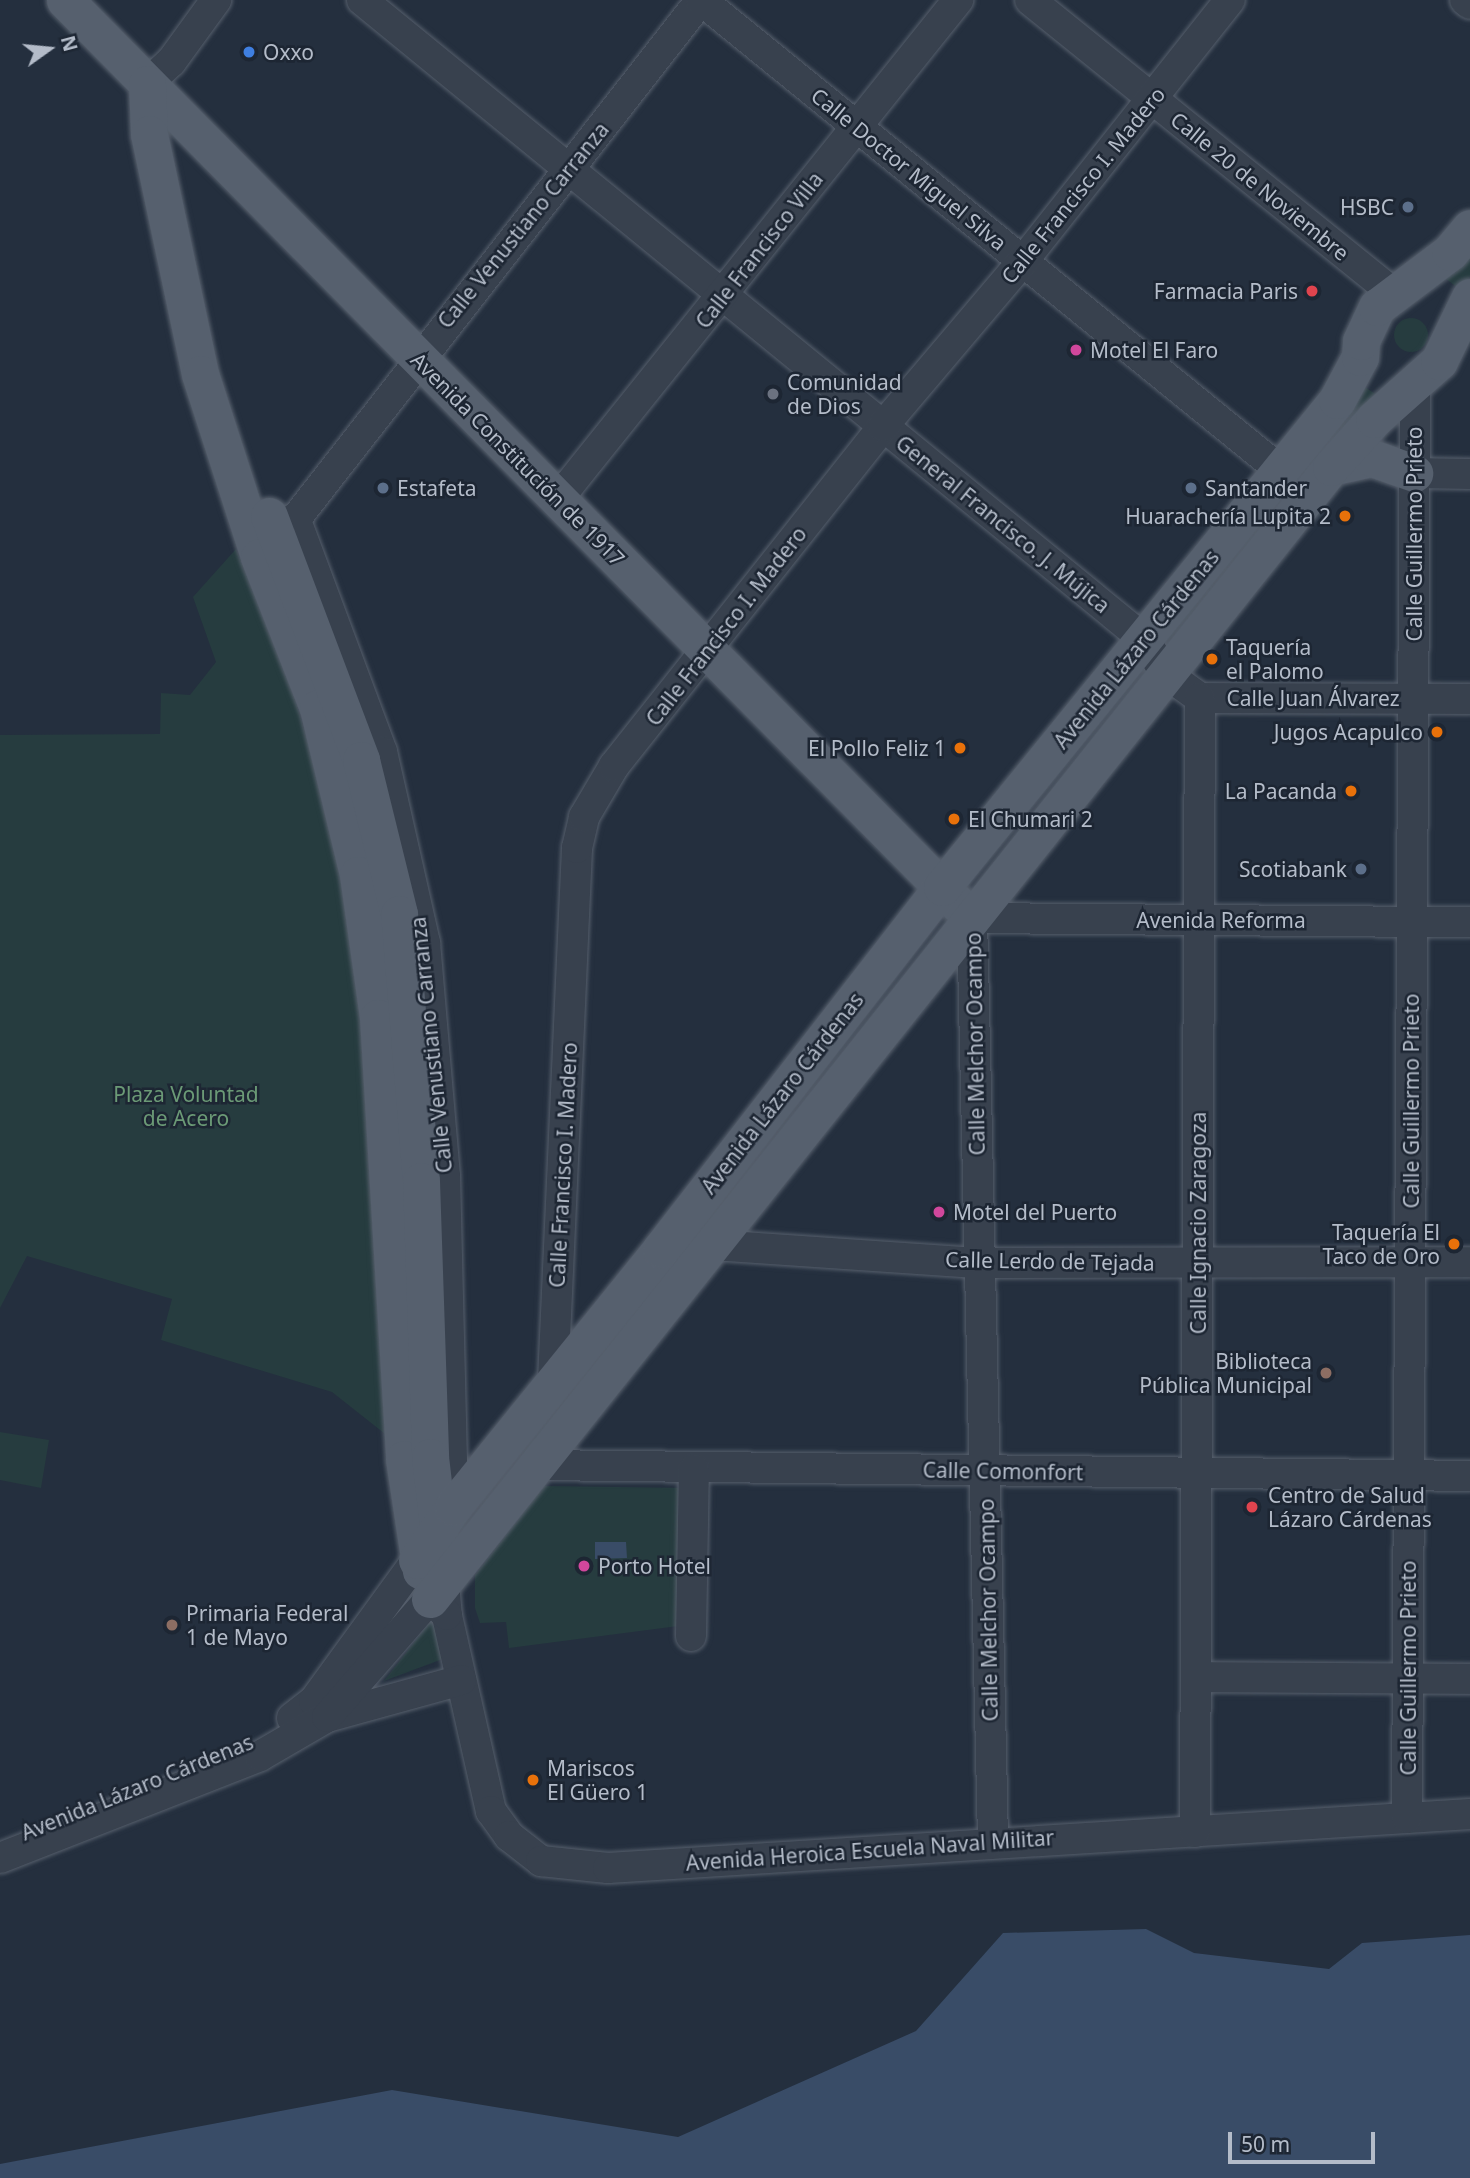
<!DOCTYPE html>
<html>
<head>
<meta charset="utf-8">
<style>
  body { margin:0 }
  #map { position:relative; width:1470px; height:2178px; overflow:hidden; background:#242f3e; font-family:"Noto Sans",sans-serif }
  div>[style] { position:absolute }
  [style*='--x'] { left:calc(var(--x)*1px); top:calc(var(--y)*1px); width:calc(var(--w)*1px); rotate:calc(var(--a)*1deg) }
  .green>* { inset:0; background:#263c3f }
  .round { border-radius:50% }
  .water>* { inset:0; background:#394c67 }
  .roads { filter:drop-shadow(0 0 2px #565f6c) drop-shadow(0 0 2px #565f6c) }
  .minor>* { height:30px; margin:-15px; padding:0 15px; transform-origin:15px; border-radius:15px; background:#38414e }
  .major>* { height:37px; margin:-18.5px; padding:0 18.5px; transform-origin:18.5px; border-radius:18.5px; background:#56606e }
  .dots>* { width:19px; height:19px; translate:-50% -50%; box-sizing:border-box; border:4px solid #1d2633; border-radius:50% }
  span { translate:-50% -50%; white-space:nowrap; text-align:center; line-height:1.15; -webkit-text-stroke:5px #1d2633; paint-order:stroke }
  .poi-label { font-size:21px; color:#b4bcc9 }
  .left { translate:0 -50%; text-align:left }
  .right { translate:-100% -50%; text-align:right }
  .street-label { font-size:21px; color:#b4bcc9 }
  .park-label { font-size:21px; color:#6b9a76 }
  .north { position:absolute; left:14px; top:14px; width:70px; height:70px; -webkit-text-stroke:5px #1d2633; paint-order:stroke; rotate:75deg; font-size:19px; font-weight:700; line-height:28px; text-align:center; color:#b4bcc9 }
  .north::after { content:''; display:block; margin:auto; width:24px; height:32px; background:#b4bcc9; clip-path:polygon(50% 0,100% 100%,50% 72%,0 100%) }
  .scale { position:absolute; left:1228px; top:2132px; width:147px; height:32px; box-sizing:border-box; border:4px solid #b4bcc9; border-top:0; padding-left:9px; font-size:21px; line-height:24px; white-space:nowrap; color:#b4bcc9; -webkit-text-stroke:5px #1d2633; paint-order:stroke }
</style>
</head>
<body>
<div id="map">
  <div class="green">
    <i style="clip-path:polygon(1470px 252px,1470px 276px,1463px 292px,1441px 275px)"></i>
    <i class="round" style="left:1394px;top:318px;width:34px;height:34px"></i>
    <i style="clip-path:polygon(1363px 386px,1382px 398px,1166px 643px,1163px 640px)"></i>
    <i style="clip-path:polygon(236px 549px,282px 656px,327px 805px,362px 979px,394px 1441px,332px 1392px,161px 1340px,172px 1299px,27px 1256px,0 1308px,0 735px,160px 734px,161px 693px,190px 695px,216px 662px,193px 597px)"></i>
    <i style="clip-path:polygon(0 1432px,49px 1440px,41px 1488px,0 1480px)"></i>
    <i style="clip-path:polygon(544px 1486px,690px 1488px,686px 1625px,509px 1648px,506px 1622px,480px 1623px,475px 1608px,475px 1575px)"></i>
    <i style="clip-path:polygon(433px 1618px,446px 1646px,440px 1660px,384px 1681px)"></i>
  </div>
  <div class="water">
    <i style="clip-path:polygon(595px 1542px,626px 1542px,627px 1558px,595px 1559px)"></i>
    <i style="clip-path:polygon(1146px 1929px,1194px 1953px,1329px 1969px,1362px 1943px,1470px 1935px,1470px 2178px,0 2178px,0 2164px,392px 2090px,678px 2137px,916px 2031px,1003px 1933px)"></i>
  </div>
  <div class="roads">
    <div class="minor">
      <i style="--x:362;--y:0;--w:1011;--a:39.26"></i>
      <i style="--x:1145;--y:640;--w:39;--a:59"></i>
      <i style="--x:1165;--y:673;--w:43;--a:35.5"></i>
      <i style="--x:1200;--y:698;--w:270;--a:0.2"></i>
      <i style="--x:1030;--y:0;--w:465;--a:38.9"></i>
      <i style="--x:1465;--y:0;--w:6;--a:39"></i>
      <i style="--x:147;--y:84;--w:33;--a:-43"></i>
      <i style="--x:171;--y:62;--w:77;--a:-54"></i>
      <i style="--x:1414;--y:473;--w:56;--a:1"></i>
      <i style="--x:558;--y:499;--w:640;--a:-51.28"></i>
      <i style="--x:295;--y:518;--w:250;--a:69.6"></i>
      <i style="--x:382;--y:752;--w:196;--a:77.3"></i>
      <i style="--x:425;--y:943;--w:234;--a:85.1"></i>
      <i style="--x:445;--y:1176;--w:331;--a:88.6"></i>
      <i style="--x:265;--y:552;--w:15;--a:-37"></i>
      <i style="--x:277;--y:543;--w:689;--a:-52.02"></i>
      <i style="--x:701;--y:0;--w:746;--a:39.07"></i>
      <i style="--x:713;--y:1245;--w:268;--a:3.9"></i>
      <i style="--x:980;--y:1263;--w:490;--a:-0.1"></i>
      <i style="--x:553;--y:1381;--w:534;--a:-87.42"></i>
      <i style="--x:577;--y:848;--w:32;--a:-77"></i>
      <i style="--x:584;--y:817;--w:59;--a:-59.5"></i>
      <i style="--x:614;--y:766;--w:434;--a:-51.6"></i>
      <i style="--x:883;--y:426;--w:216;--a:-49.7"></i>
      <i style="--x:1023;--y:261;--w:333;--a:-51.6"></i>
      <i style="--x:536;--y:1465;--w:934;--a:0.67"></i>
      <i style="--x:444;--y:1583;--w:33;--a:85"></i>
      <i style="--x:447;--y:1616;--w:200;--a:77.3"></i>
      <i style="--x:491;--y:1811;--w:31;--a:54"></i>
      <i style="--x:509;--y:1836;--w:41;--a:38"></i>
      <i style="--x:541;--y:1861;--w:67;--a:6"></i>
      <i style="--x:608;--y:1868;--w:864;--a:-3.58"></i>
      <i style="--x:691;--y:1636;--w:167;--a:-89"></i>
      <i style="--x:1196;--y:1677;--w:274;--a:0.4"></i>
      <i style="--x:327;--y:1717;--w:139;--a:-15.4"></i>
      <i style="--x:292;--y:1718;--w:28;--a:-38"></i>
      <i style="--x:314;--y:1701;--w:175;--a:-53.9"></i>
      <i style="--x:1407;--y:1818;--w:1435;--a:-89.68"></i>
      <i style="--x:1195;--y:1832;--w:1134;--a:-89.75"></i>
      <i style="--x:993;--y:1841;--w:923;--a:-91.3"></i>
      <i style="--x:972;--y:918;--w:498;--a:0.5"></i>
      <i style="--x:0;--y:1858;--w:279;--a:-21.4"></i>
      <i style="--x:260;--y:1756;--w:78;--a:-30.2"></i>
      <i style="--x:327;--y:1717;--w:157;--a:-48.9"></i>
      <i style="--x:430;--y:1599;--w:23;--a:43"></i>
    </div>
    <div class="major">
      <i style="--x:65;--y:0;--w:1272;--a:45.35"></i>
      <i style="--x:147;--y:84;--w:50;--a:87.7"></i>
      <i style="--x:149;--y:134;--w:245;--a:78"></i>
      <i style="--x:200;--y:374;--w:192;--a:72.1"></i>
      <i style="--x:259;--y:557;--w:162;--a:68.7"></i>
      <i style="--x:318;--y:708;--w:172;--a:76.5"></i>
      <i style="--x:358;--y:875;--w:144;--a:82"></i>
      <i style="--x:378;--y:1018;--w:442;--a:86.6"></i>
      <i style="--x:404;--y:1459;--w:113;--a:81.4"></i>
      <i style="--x:1331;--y:467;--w:42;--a:-12.4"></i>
      <i style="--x:1372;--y:458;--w:45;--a:19.7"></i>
      <i style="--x:269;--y:516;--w:261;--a:69.3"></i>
      <i style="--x:361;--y:760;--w:159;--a:76.1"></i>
      <i style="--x:399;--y:914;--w:268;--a:85.3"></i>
      <i style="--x:421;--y:1181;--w:276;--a:88.1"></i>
      <i style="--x:430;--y:1457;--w:78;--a:83.3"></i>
      <i style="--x:417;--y:1560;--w:64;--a:-55.8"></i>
      <i style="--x:453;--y:1507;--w:331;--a:-51.1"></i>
      <i style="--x:661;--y:1249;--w:458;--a:-52.2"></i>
      <i style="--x:942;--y:887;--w:627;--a:-50.95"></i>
      <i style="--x:1337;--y:400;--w:49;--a:-61.9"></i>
      <i style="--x:1360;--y:357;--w:16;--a:-86"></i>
      <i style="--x:1361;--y:341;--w:38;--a:-65"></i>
      <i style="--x:1377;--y:307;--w:91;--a:-37"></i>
      <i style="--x:1450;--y:252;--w:31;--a:-50"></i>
      <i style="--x:430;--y:1599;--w:1447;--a:-51.48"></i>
      <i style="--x:1331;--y:467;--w:64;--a:-48.1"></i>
      <i style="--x:1374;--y:419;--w:87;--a:-41.7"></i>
      <i style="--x:1439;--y:361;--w:71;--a:-64.2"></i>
    </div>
  </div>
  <div class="dots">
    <i style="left:249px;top:52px;background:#3f7fe0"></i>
    <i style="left:1408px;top:207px;background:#5c6f8a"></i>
    <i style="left:1312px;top:291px;background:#e0444e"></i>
    <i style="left:1076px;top:350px;background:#d1479c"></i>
    <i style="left:773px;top:394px;background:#6b7280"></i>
    <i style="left:383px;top:488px;background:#5c6f8a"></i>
    <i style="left:1191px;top:488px;background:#5c6f8a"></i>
    <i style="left:1345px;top:516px;background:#e8710a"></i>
    <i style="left:1212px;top:659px;background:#e8710a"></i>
    <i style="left:1437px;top:732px;background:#e8710a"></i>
    <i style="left:960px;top:748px;background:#e8710a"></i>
    <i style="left:1351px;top:791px;background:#e8710a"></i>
    <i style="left:954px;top:819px;background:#e8710a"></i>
    <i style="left:1361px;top:869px;background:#5c6f8a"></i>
    <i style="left:939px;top:1212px;background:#d1479c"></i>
    <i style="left:1454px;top:1244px;background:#e8710a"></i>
    <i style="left:1326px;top:1373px;background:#8d6e63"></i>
    <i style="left:1252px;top:1507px;background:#e0444e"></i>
    <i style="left:584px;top:1566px;background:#d1479c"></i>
    <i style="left:172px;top:1625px;background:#8d6e63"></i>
    <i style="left:533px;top:1780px;background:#e8710a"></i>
  </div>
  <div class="poi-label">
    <span class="left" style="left:263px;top:52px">Oxxo</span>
    <span class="right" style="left:1394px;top:207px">HSBC</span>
    <span class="right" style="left:1298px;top:291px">Farmacia Paris</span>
    <span class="left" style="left:1090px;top:350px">Motel El Faro</span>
    <span class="left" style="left:787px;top:394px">Comunidad<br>de Dios</span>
    <span class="left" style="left:397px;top:488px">Estafeta</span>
    <span class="left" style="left:1205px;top:488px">Santander</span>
    <span class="right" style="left:1331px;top:516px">Huarachería Lupita 2</span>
    <span class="left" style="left:1226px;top:659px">Taquería<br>el Palomo</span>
    <span class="right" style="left:1423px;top:732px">Jugos Acapulco</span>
    <span class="right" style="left:946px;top:748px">El Pollo Feliz 1</span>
    <span class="right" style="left:1337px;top:791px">La Pacanda</span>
    <span class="left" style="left:968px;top:819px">El Chumari 2</span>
    <span class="right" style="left:1347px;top:869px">Scotiabank</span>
    <span class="left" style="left:953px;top:1212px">Motel del Puerto</span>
    <span class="right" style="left:1440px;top:1244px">Taquería El<br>Taco de Oro</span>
    <span class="right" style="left:1312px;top:1373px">Biblioteca<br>Pública Municipal</span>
    <span class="left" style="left:1268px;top:1507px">Centro de Salud<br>Lázaro Cárdenas</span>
    <span class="left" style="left:598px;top:1566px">Porto Hotel</span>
    <span class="left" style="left:186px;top:1625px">Primaria Federal<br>1 de Mayo</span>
    <span class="left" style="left:547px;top:1780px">Mariscos<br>El Güero 1</span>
  </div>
  <div class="street-label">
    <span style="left:909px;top:169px;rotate:39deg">Calle Doctor Miguel Silva</span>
    <span style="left:1083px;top:185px;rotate:-51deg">Calle Francisco I. Madero</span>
    <span style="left:1260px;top:186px;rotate:39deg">Calle 20 de Noviembre</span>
    <span style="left:523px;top:225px;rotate:-51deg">Calle Venustiano Carranza</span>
    <span style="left:759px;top:250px;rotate:-52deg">Calle Francisco Villa</span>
    <span style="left:518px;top:459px;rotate:45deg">Avenida Constitución de 1917</span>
    <span style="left:1003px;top:524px;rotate:39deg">General Francisco. J. Mújica</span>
    <span style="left:1414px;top:534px;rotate:-90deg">Calle Guillermo Prieto</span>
    <span style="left:726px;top:626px;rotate:-52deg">Calle Francisco I. Madero</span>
    <span style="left:1136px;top:649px;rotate:-51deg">Avenida Lázaro Cárdenas</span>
    <span style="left:1313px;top:698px">Calle Juan Álvarez</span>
    <span style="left:1221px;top:920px">Avenida Reforma</span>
    <span style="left:975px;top:1044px;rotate:-91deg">Calle Melchor Ocampo</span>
    <span style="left:431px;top:1045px;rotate:-96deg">Calle Venustiano Carranza</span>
    <span style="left:782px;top:1093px;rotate:-52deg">Avenida Lázaro Cárdenas</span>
    <span style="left:1411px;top:1101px;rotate:-90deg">Calle Guillermo Prieto</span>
    <span style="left:563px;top:1165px;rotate:-87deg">Calle Francisco I. Madero</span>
    <span style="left:1198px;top:1223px;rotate:-90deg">Calle Ignacio Zaragoza</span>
    <span style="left:1050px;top:1261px;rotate:1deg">Calle Lerdo de Tejada</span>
    <span style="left:1003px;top:1471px;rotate:1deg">Calle Comonfort</span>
    <span style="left:988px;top:1610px;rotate:-91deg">Calle Melchor Ocampo</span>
    <span style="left:1408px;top:1668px;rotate:-90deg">Calle Guillermo Prieto</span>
    <span style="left:137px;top:1787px;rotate:-22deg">Avenida Lázaro Cárdenas</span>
    <span style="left:870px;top:1850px;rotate:-4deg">Avenida Heroica Escuela Naval Militar</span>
  </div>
  <div class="park-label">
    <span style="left:186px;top:1106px">Plaza Voluntad<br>de Acero</span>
  </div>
  <div class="north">N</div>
  <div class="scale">50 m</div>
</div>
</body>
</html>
